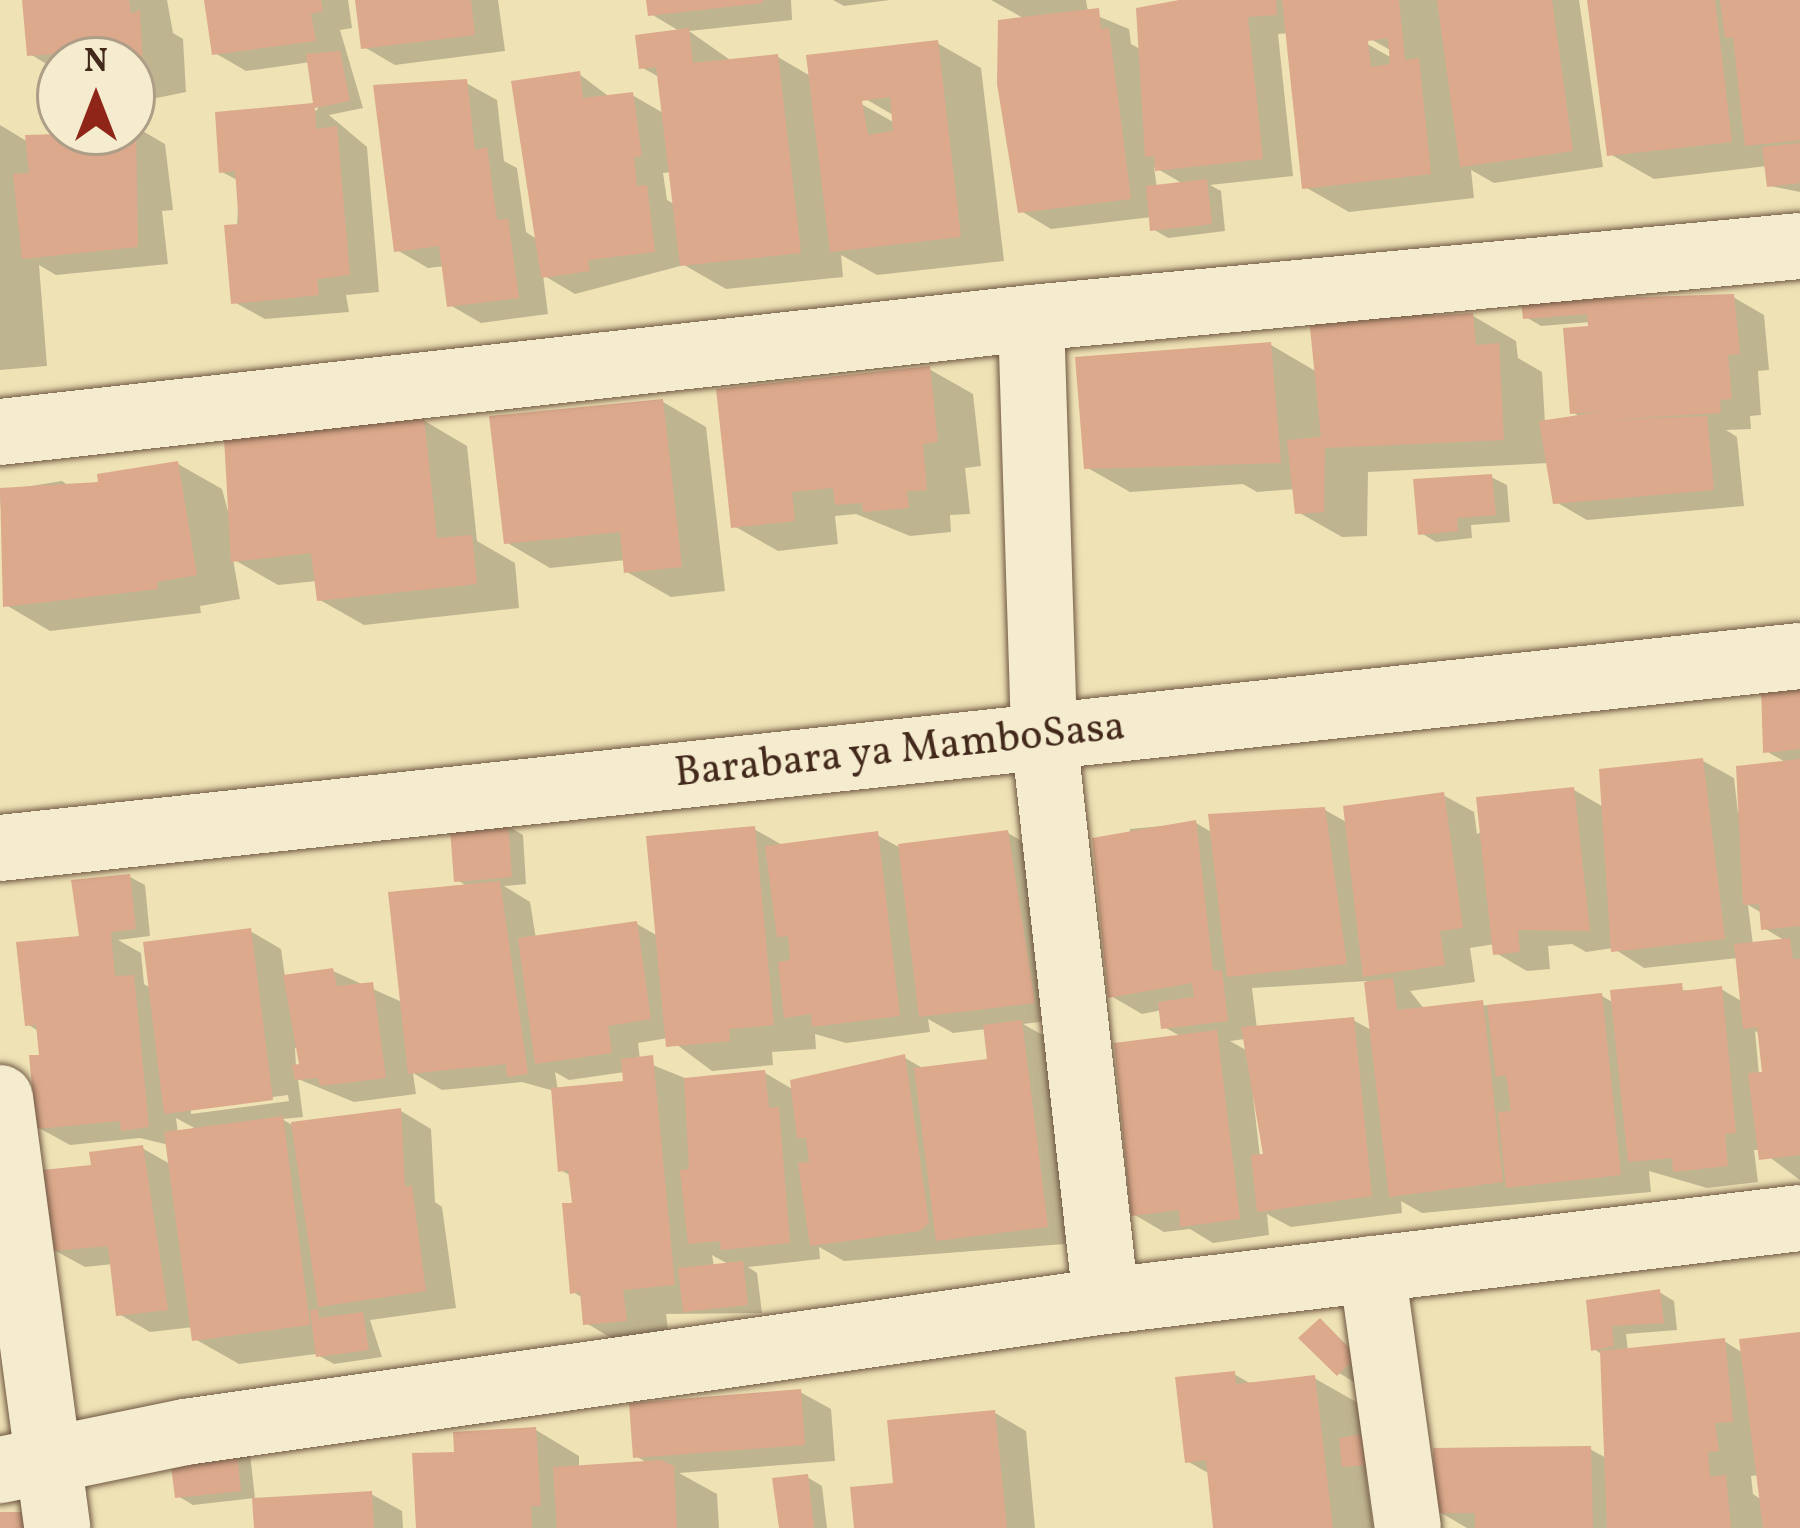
<!DOCTYPE html>
<html>
<head>
<meta charset="utf-8">
<style>
  body { margin:0 }
  #map { position:relative; width:1800px; height:1528px; overflow:hidden; background:#efe2b5; font-family:Vollkorn,serif }
  div>[style] { position:absolute }
  [style*='--x'] { left:calc(var(--x)*1px); top:calc(var(--y)*1px); width:calc(var(--w)*1px); rotate:calc(var(--a)*1deg) }
  .shadow>* { inset:0; background:#0003 }
  .building>* { inset:0; background:#dca98c }
  .roads { filter:drop-shadow(0 0 3px #6e5742) drop-shadow(0 0 3px #6e5742) }
  .minor>* { height:66px; margin:-33px; padding:0 33px; transform-origin:33px; border-radius:33px; background:#f5eccf }
  span { translate:-50% -50%; white-space:nowrap; text-align:center; line-height:1.15; -webkit-text-stroke:9px #f5eccf; paint-order:stroke }
  .street-label { font-size:42px; color:#43291b }
  .north { position:absolute; left:36px; top:36px; width:120px; height:120px; box-sizing:border-box; background:#f5eccf; border:3px solid #ae9e87; border-radius:50%; rotate:0deg; font-size:33px; font-weight:700; line-height:48px; text-align:center; color:#43291b }
  .north::after { content:''; display:block; margin:auto; width:42px; height:54px; background:#8f2418; clip-path:polygon(50% 0,100% 100%,50% 72%,0 100%) }
</style>
</head>
<body>
<div id="map">
  <div class="shadow">
    <i style="clip-path:polygon(25px 0,167px 0,173px 33px,183px 39px,186px 92px,132px 103px,132px 60px,60px 60px,60px 72px,30px 54px)"></i>
    <i style="clip-path:polygon(205px 0,348px 0,352px 28px,340px 30px,363px 108px,329px 115px,367px 147px,379px 292px,346px 295px,349px 312px,265px 319px,234px 302px,239px 181px,222px 172px,318px 109px,311px 62px,246px 71px,215px 53px)"></i>
    <i style="clip-path:polygon(358px 0,498px 0,505px 51px,395px 65px,364px 47px)"></i>
    <i style="clip-path:polygon(evenodd,649px 0,791px 0,792px 20px,689px 31px,733px 62px,778px 57px,812px 77px,937px 43px,981px 68px,1004px 261px,877px 275px,841px 255px,843px 277px,726px 289px,684px 265px,575px 294px,543px 275px,548px 314px,481px 323px,450px 305px,445px 266px,428px 268px,397px 250px,466px 83px,497px 100px,504px 161px,517px 168px,526px 232px,538px 240px,579px 74px,611px 98px,632px 95px,665px 114px,661px 78px,641px 67px,681px 32px,651px 14px,649px 0,850px 90px,895px 116px,895px 123px,847px 96px,850px 90px,649px 0,672px 172px,676px 205px,667px 200px,663px 173px,672px 172px)"></i>
    <i style="clip-path:polygon(833px 0,890px 0,844px 6px)"></i>
    <i style="clip-path:polygon(evenodd,991px 0,1086px 0,1088px 12px,1129px 29px,1131px 44px,1142px 50px,1182px 0,1579px 0,1603px 167px,1494px 183px,1471px 170px,1474px 198px,1349px 212px,1305px 187px,1288px 33px,1278px 34px,1293px 176px,1210px 185px,1221px 191px,1225px 231px,1168px 238px,1153px 229px,1152px 217px,1051px 229px,1021px 211px,1025px 19px,991px 0,1356px 31px,1392px 51px,1392px 58px,1353px 36px,1356px 31px,991px 0,1154px 167px,1168px 175px,1185px 185px,1157px 188px,1154px 167px)"></i>
    <i style="clip-path:polygon(1590px 0,1800px 0,1800px 192px,1770px 186px,1767px 166px,1654px 179px,1610px 154px)"></i>
    <i style="clip-path:polygon(0 125px,28px 142px,134px 126px,165px 144px,173px 210px,162px 211px,168px 264px,56px 275px,39px 265px,47px 366px,0 370px)"></i>
    <i style="clip-path:polygon(1598px 288px,1599px 301px,1733px 297px,1764px 315px,1769px 370px,1758px 371px,1761px 415px,1750px 416px,1751px 429px,1726px 430px,1737px 437px,1744px 506px,1587px 520px,1556px 502px,1549px 463px,1368px 472px,1367px 536px,1342px 537px,1298px 512px,1295px 489px,1257px 492px,1243px 484px,1130px 492px,1086px 467px,1271px 345px,1317px 372px,1421px 308px,1439px 318px,1473px 316px,1516px 341px,1518px 358px,1542px 372px,1545px 423px,1586px 420px,1572px 412px,1591px 322px,1541px 326px,1526px 317px)"></i>
    <i style="clip-path:polygon(929px 369px,973px 394px,981px 466px,965px 468px,970px 514px,950px 515px,951px 532px,910px 536px,856px 514px,835px 516px,838px 544px,778px 551px,734px 526px)"></i>
    <i style="clip-path:polygon(663px 402px,706px 427px,725px 591px,671px 597px,627px 572px,626px 560px,550px 568px,506px 542px)"></i>
    <i style="clip-path:polygon(423px 420px,467px 446px,477px 541px,515px 563px,519px 608px,364px 625px,320px 600px,317px 581px,278px 585px,233px 559px,240px 599px,200px 606px,201px 613px,50px 631px,6px 605px,0 491px,62px 481px,72px 488px,178px 464px,222px 489px,232px 526px)"></i>
    <i style="clip-path:polygon(1491px 477px,1507px 485px,1510px 522px,1471px 525px,1472px 538px,1436px 542px,1421px 533px)"></i>
    <i style="clip-path:polygon(evenodd,1800px 687px,1800px 1180px,1760px 1150px,1754px 1150px,1758px 1182px,1707px 1188px,1649px 1171px,1651px 1192px,1422px 1213px,1401px 1201px,1402px 1213px,1291px 1227px,1267px 1214px,1269px 1235px,1213px 1243px,1190px 1229px,1164px 1232px,1133px 1214px,1182px 1037px,1164px 1027px,1162px 1010px,1142px 1014px,1111px 996px,1130px 829px,1196px 823px,1213px 833px,1325px 810px,1348px 823px,1443px 795px,1474px 812px,1477px 834px,1574px 790px,1607px 809px,1703px 761px,1734px 778px,1738px 813px,1744px 812px,1787px 763px,1766px 751px,1800px 687px,1748px 905px,1762px 913px,1764px 928px,1787px 942px,1753px 945px,1748px 905px,1800px 687px,1495px 944px,1496px 953px,1527px 971px,1550px 969px,1548px 946px,1572px 944px,1586px 952px,1613px 948px,1644px 968px,1738px 958px,1743px 1002px,1721px 989px,1613px 993px,1614px 1003px,1602px 996px,1425px 1010px,1410px 991px,1475px 982px,1470px 948px,1495px 944px,1800px 687px,1367px 981px,1373px 1031px,1353px 1020px,1257px 1029px,1252px 988px,1367px 981px,1800px 687px,1755px 1031px,1761px 1035px,1765px 1075px,1759px 1075px,1755px 1031px,1800px 687px,1245px 1039px,1246px 1050px,1230px 1041px,1245px 1039px,1800px 687px,1253px 1096px,1261px 1101px,1266px 1157px,1260px 1157px,1253px 1096px)"></i>
    <i style="clip-path:polygon(evenodd,508px 826px,523px 835px,526px 884px,504px 886px,530px 902px,536px 939px,637px 924px,658px 936px,754px 829px,784px 846px,877px 835px,899px 847px,1008px 833px,1039px 851px,1065px 1019px,1023px 1024px,1053px 1041px,1078px 1243px,844px 1261px,819px 1247px,820px 1259px,748px 1267px,757px 1273px,762px 1313px,666px 1314px,670px 1345px,630px 1349px,586px 1323px,583px 1298px,573px 1292px,575px 1206px,572px 1176px,560px 1170px,554px 1091px,522px 1082px,442px 1090px,413px 1073px,416px 1094px,354px 1102px,298px 1079px,303px 1117px,282px 1119px,292px 1125px,401px 1111px,431px 1129px,435px 1202px,442px 1207px,456px 1308px,370px 1320px,382px 1357px,334px 1364px,316px 1354px,239px 1364px,195px 1339px,194px 1327px,150px 1332px,119px 1314px,113px 1264px,85px 1267px,54px 1250px,142px 1148px,172px 1165px,169px 1145px,140px 1138px,70px 1145px,39px 1128px,40px 1032px,27px 1024px,130px 877px,145px 885px,150px 936px,118px 940px,141px 953px,144px 984px,152px 989px,250px 931px,281px 949px,285px 977px,333px 971px,404px 1003px,469px 887px,457px 880px,508px 826px,928px 1019px,953px 1033px,986px 1029px,991px 1062px,926px 1070px,905px 1058px,794px 1090px,765px 1073px,690px 1080px,640px 1060px,638px 1043px,668px 1038px,712px 1071px,773px 1065px,772px 1052px,816px 1049px,815px 1034px,846px 1043px,930px 1032px,928px 1019px,508px 826px,295px 1048px,300px 1048px,303px 1067px,296px 1067px,295px 1048px,508px 826px,555px 1072px,569px 1080px,625px 1072px,627px 1084px,558px 1091px,555px 1072px,508px 826px,288px 1095px,289px 1101px,191px 1114px,191px 1108px,288px 1095px,508px 826px,176px 1118px,198px 1130px,178px 1133px,176px 1118px,508px 826px,712px 1255px,730px 1265px,714px 1267px,712px 1255px)"></i>
    <i style="clip-path:polygon(evenodd,1659px 1292px,1674px 1301px,1677px 1330px,1626px 1334px,1628px 1351px,1724px 1341px,1743px 1353px,1800px 1335px,1800px 1528px,1467px 1528px,1438px 1511px,1590px 1449px,1608px 1459px,1603px 1355px,1594px 1349px,1589px 1302px,1659px 1292px,1759px 1475px,1762px 1500px,1753px 1494px,1751px 1476px,1759px 1475px)"></i>
    <i style="clip-path:polygon(1320px 1322px,1370px 1366px,1354px 1382px,1339px 1373px)"></i>
    <i style="clip-path:polygon(1234px 1374px,1253px 1385px,1314px 1378px,1358px 1403px,1381px 1472px,1366px 1474px,1373px 1528px,1216px 1528px,1210px 1474px,1187px 1461px)"></i>
    <i style="clip-path:polygon(800px 1392px,831px 1409px,835px 1461px,679px 1473px,717px 1494px,719px 1528px,419px 1528px,457px 1455px,536px 1430px,579px 1456px,579px 1469px,649px 1464px,636px 1456px)"></i>
    <i style="clip-path:polygon(995px 1413px,1026px 1431px,1035px 1528px,857px 1528px,897px 1485px)"></i>
    <i style="clip-path:polygon(235px 1446px,250px 1454px,255px 1498px,193px 1505px,178px 1496px)"></i>
    <i style="clip-path:polygon(807px 1477px,822px 1486px,827px 1528px,782px 1528px)"></i>
    <i style="clip-path:polygon(371px 1494px,402px 1511px,403px 1528px,257px 1528px)"></i>
  </div>
  <div class="building">
    <i style="clip-path:polygon(22px 0,129px 0,131px 14px,140px 10px,143px 68px,132px 70px,132px 60px,82px 60px,80px 52px,27px 56px)"></i>
    <i style="clip-path:polygon(204px 0,321px 0,323px 11px,311px 14px,316px 41px,212px 55px)"></i>
    <i style="clip-path:polygon(355px 0,471px 0,475px 35px,361px 49px)"></i>
    <i style="clip-path:polygon(646px 0,763px 0,763px 3px,648px 16px)"></i>
    <i style="clip-path:polygon(1179px 0,1276px 0,1277px 15px,1248px 17px,1263px 159px,1155px 171px,1154px 156px,1145px 157px,1136px 8px)"></i>
    <i style="clip-path:polygon(evenodd,1282px 0,1399px 0,1405px 60px,1419px 58px,1431px 174px,1302px 189px,1282px 0,1388px 38px,1390px 64px,1371px 67px,1368px 41px,1388px 38px)"></i>
    <i style="clip-path:polygon(1437px 0,1552px 0,1573px 151px,1460px 167px)"></i>
    <i style="clip-path:polygon(1587px 0,1715px 0,1732px 142px,1607px 156px)"></i>
    <i style="clip-path:polygon(1720px 0,1800px 0,1800px 140px,1745px 146px,1733px 37px,1725px 38px)"></i>
    <i style="clip-path:polygon(1099px 8px,1101px 29px,1109px 28px,1131px 199px,1018px 213px,997px 84px,998px 20px)"></i>
    <i style="clip-path:polygon(689px 28px,693px 63px,778px 54px,801px 253px,680px 266px,656px 67px,639px 69px,635px 35px)"></i>
    <i style="clip-path:polygon(evenodd,938px 40px,961px 237px,830px 252px,806px 55px,938px 40px,890px 97px,893px 131px,868px 135px,862px 101px,890px 97px)"></i>
    <i style="clip-path:polygon(340px 51px,350px 101px,315px 108px,316px 129px,337px 126px,350px 275px,317px 279px,319px 295px,231px 304px,224px 225px,239px 224px,235px 171px,219px 173px,215px 112px,313px 103px,306px 54px)"></i>
    <i style="clip-path:polygon(580px 71px,583px 98px,633px 92px,642px 156px,634px 157px,637px 186px,647px 185px,655px 252px,588px 260px,590px 271px,541px 278px,511px 81px)"></i>
    <i style="clip-path:polygon(467px 79px,475px 150px,487px 147px,497px 220px,508px 219px,519px 298px,447px 307px,439px 246px,394px 252px,373px 85px)"></i>
    <i style="clip-path:polygon(136px 132px,138px 247px,22px 259px,13px 174px,29px 173px,25px 135px)"></i>
    <i style="clip-path:polygon(1800px 143px,1800px 183px,1767px 187px,1762px 147px)"></i>
    <i style="clip-path:polygon(1207px 179px,1212px 224px,1150px 231px,1146px 186px)"></i>
    <i style="clip-path:polygon(1519px 281px,1585px 299px,1734px 294px,1740px 354px,1728px 355px,1732px 399px,1720px 400px,1721px 413px,1605px 420px,1707px 416px,1714px 490px,1553px 504px,1539px 421px,1606px 411px,1570px 414px,1563px 328px,1588px 326px,1587px 314px,1523px 319px)"></i>
    <i style="clip-path:polygon(1422px 305px,1423px 316px,1473px 313px,1476px 345px,1499px 343px,1504px 440px,1325px 448px,1324px 512px,1295px 514px,1287px 440px,1321px 437px,1309px 318px)"></i>
    <i style="clip-path:polygon(1271px 342px,1281px 463px,1084px 469px,1075px 357px)"></i>
    <i style="clip-path:polygon(930px 366px,938px 442px,923px 444px,927px 490px,907px 491px,909px 508px,863px 512px,862px 503px,835px 505px,833px 488px,792px 492px,795px 521px,731px 528px,716px 389px)"></i>
    <i style="clip-path:polygon(663px 399px,682px 567px,624px 573px,620px 532px,504px 544px,489px 416px)"></i>
    <i style="clip-path:polygon(424px 417px,437px 538px,472px 535px,477px 584px,317px 601px,311px 553px,231px 562px,224px 438px)"></i>
    <i style="clip-path:polygon(178px 461px,197px 575px,157px 582px,158px 589px,3px 607px,0 488px,98px 482px,97px 474px)"></i>
    <i style="clip-path:polygon(1492px 474px,1496px 515px,1457px 518px,1458px 531px,1418px 535px,1413px 479px)"></i>
    <i style="clip-path:polygon(1800px 684px,1800px 749px,1763px 753px,1761px 687px)"></i>
    <i style="clip-path:polygon(1703px 758px,1725px 939px,1611px 952px,1599px 769px)"></i>
    <i style="clip-path:polygon(1800px 759px,1800px 926px,1761px 930px,1759px 904px,1743px 905px,1736px 766px)"></i>
    <i style="clip-path:polygon(1574px 787px,1590px 931px,1518px 930px,1520px 952px,1493px 955px,1476px 797px)"></i>
    <i style="clip-path:polygon(1444px 792px,1463px 928px,1440px 931px,1445px 965px,1363px 977px,1343px 806px)"></i>
    <i style="clip-path:polygon(1325px 807px,1347px 964px,1227px 977px,1208px 814px)"></i>
    <i style="clip-path:polygon(1196px 820px,1213px 971px,1222px 970px,1228px 1021px,1161px 1029px,1158px 1002px,1194px 997px,1192px 983px,1108px 998px,1092px 838px)"></i>
    <i style="clip-path:polygon(508px 823px,512px 877px,454px 882px,450px 828px)"></i>
    <i style="clip-path:polygon(755px 826px,774px 1025px,729px 1029px,730px 1041px,666px 1047px,646px 836px)"></i>
    <i style="clip-path:polygon(1008px 830px,1035px 1003px,919px 1017px,898px 844px)"></i>
    <i style="clip-path:polygon(878px 831px,900px 1016px,812px 1027px,811px 1014px,784px 1018px,778px 962px,790px 960px,788px 936px,777px 937px,765px 846px)"></i>
    <i style="clip-path:polygon(130px 874px,136px 929px,111px 932px,115px 976px,134px 975px,149px 1127px,121px 1131px,120px 1121px,36px 1129px,29px 1055px,39px 1055px,36px 1025px,25px 1026px,16px 942px,79px 936px,71px 880px)"></i>
    <i style="clip-path:polygon(500px 881px,528px 1074px,507px 1077px,506px 1064px,408px 1074px,388px 892px)"></i>
    <i style="clip-path:polygon(637px 921px,651px 1019px,608px 1026px,612px 1053px,535px 1064px,518px 938px)"></i>
    <i style="clip-path:polygon(251px 928px,273px 1100px,164px 1114px,143px 942px)"></i>
    <i style="clip-path:polygon(1790px 938px,1793px 959px,1800px 959px,1800px 1155px,1759px 1160px,1748px 1073px,1762px 1072px,1757px 1027px,1743px 1029px,1734px 944px)"></i>
    <i style="clip-path:polygon(333px 968px,337px 986px,373px 982px,386px 1078px,320px 1086px,318px 1078px,295px 1080px,292px 1065px,299px 1064px,283px 975px)"></i>
    <i style="clip-path:polygon(1393px 978px,1397px 1010px,1483px 1000px,1503px 1182px,1389px 1197px,1364px 982px)"></i>
    <i style="clip-path:polygon(1682px 983px,1683px 991px,1722px 986px,1736px 1133px,1725px 1134px,1728px 1166px,1673px 1172px,1672px 1158px,1628px 1162px,1610px 990px)"></i>
    <i style="clip-path:polygon(1602px 993px,1621px 1175px,1506px 1188px,1498px 1112px,1511px 1111px,1506px 1075px,1496px 1077px,1487px 1005px)"></i>
    <i style="clip-path:polygon(1354px 1017px,1372px 1196px,1257px 1212px,1251px 1155px,1263px 1154px,1241px 1027px)"></i>
    <i style="clip-path:polygon(1022px 1020px,1048px 1227px,936px 1241px,914px 1068px,987px 1059px,983px 1025px)"></i>
    <i style="clip-path:polygon(1217px 1030px,1240px 1219px,1180px 1227px,1179px 1210px,1131px 1216px,1114px 1043px)"></i>
    <i style="clip-path:polygon(905px 1054px,929px 1223px,920px 1231px,810px 1246px,798px 1163px,809px 1162px,806px 1138px,797px 1138px,790px 1080px)"></i>
    <i style="clip-path:polygon(653px 1055px,675px 1285px,623px 1290px,627px 1321px,583px 1325px,580px 1292px,570px 1294px,562px 1203px,572px 1203px,568px 1170px,558px 1172px,551px 1088px,623px 1081px,621px 1059px)"></i>
    <i style="clip-path:polygon(765px 1070px,769px 1108px,779px 1107px,790px 1243px,721px 1250px,720px 1241px,688px 1244px,680px 1170px,689px 1169px,684px 1078px)"></i>
    <i style="clip-path:polygon(401px 1108px,405px 1187px,412px 1186px,426px 1291px,318px 1307px,291px 1122px)"></i>
    <i style="clip-path:polygon(283px 1116px,310px 1325px,192px 1341px,164px 1132px)"></i>
    <i style="clip-path:polygon(143px 1145px,168px 1310px,116px 1316px,108px 1246px,52px 1251px,42px 1170px,91px 1165px,89px 1152px)"></i>
    <i style="clip-path:polygon(743px 1261px,748px 1305px,683px 1312px,678px 1268px)"></i>
    <i style="clip-path:polygon(1660px 1289px,1664px 1323px,1612px 1326px,1614px 1346px,1591px 1351px,1586px 1300px)"></i>
    <i style="clip-path:polygon(318px 1309px,319px 1318px,363px 1312px,369px 1350px,316px 1357px,310px 1310px)"></i>
    <i style="clip-path:polygon(1320px 1318px,1357px 1356px,1337px 1376px,1298px 1338px)"></i>
    <i style="clip-path:polygon(1800px 1332px,1800px 1528px,1763px 1528px,1739px 1339px)"></i>
    <i style="clip-path:polygon(1725px 1338px,1733px 1422px,1715px 1423px,1719px 1451px,1708px 1452px,1710px 1477px,1726px 1475px,1731px 1528px,1607px 1528px,1600px 1351px)"></i>
    <i style="clip-path:polygon(1235px 1371px,1236px 1384px,1315px 1375px,1333px 1528px,1213px 1528px,1206px 1460px,1185px 1463px,1175px 1377px)"></i>
    <i style="clip-path:polygon(801px 1389px,805px 1445px,633px 1458px,629px 1403px)"></i>
    <i style="clip-path:polygon(995px 1410px,1007px 1528px,854px 1528px,850px 1487px,893px 1483px,887px 1420px)"></i>
    <i style="clip-path:polygon(536px 1427px,541px 1506px,531px 1506px,532px 1528px,416px 1528px,412px 1453px,454px 1452px,453px 1432px)"></i>
    <i style="clip-path:polygon(1364px 1434px,1366px 1465px,1342px 1467px,1339px 1438px)"></i>
    <i style="clip-path:polygon(236px 1443px,241px 1491px,175px 1498px,169px 1450px)"></i>
    <i style="clip-path:polygon(1591px 1446px,1593px 1528px,1475px 1528px,1475px 1513px,1435px 1513px,1433px 1448px)"></i>
    <i style="clip-path:polygon(661px 1460px,674px 1466px,677px 1528px,557px 1528px,553px 1467px)"></i>
    <i style="clip-path:polygon(808px 1474px,814px 1528px,779px 1528px,772px 1478px)"></i>
    <i style="clip-path:polygon(372px 1491px,374px 1528px,254px 1528px,252px 1498px)"></i>
    <i style="clip-path:polygon(0 1512px,30px 1512px,31px 1528px,0 1528px)"></i>
  </div>
  <div class="roads">
    <div class="minor">
      <i style="--x:1031;--y:318;--w:418;--a:88.2"></i>
      <i style="--x:1044;--y:736;--w:568;--a:83.74"></i>
      <i style="--x:0;--y:432;--w:1037;--a:-6.31"></i>
      <i style="--x:1031;--y:318;--w:772;--a:-5.35"></i>
      <i style="--x:0;--y:848;--w:1810;--a:-6.09"></i>
      <i style="--x:0;--y:1098;--w:434;--a:82.4"></i>
      <i style="--x:1372;--y:1269;--w:261;--a:82.1"></i>
      <i style="--x:0;--y:1470;--w:189;--a:-11.6"></i>
      <i style="--x:185;--y:1432;--w:930;--a:-8.1"></i>
      <i style="--x:1106;--y:1301;--w:699;--a:-6.82"></i>
    </div>
  </div>
  <div class="street-label">
    <span style="left:900px;top:752px;rotate:-6deg">Barabara ya MamboSasa</span>
  </div>
  <div class="north">N</div>
</div>
</body>
</html>
